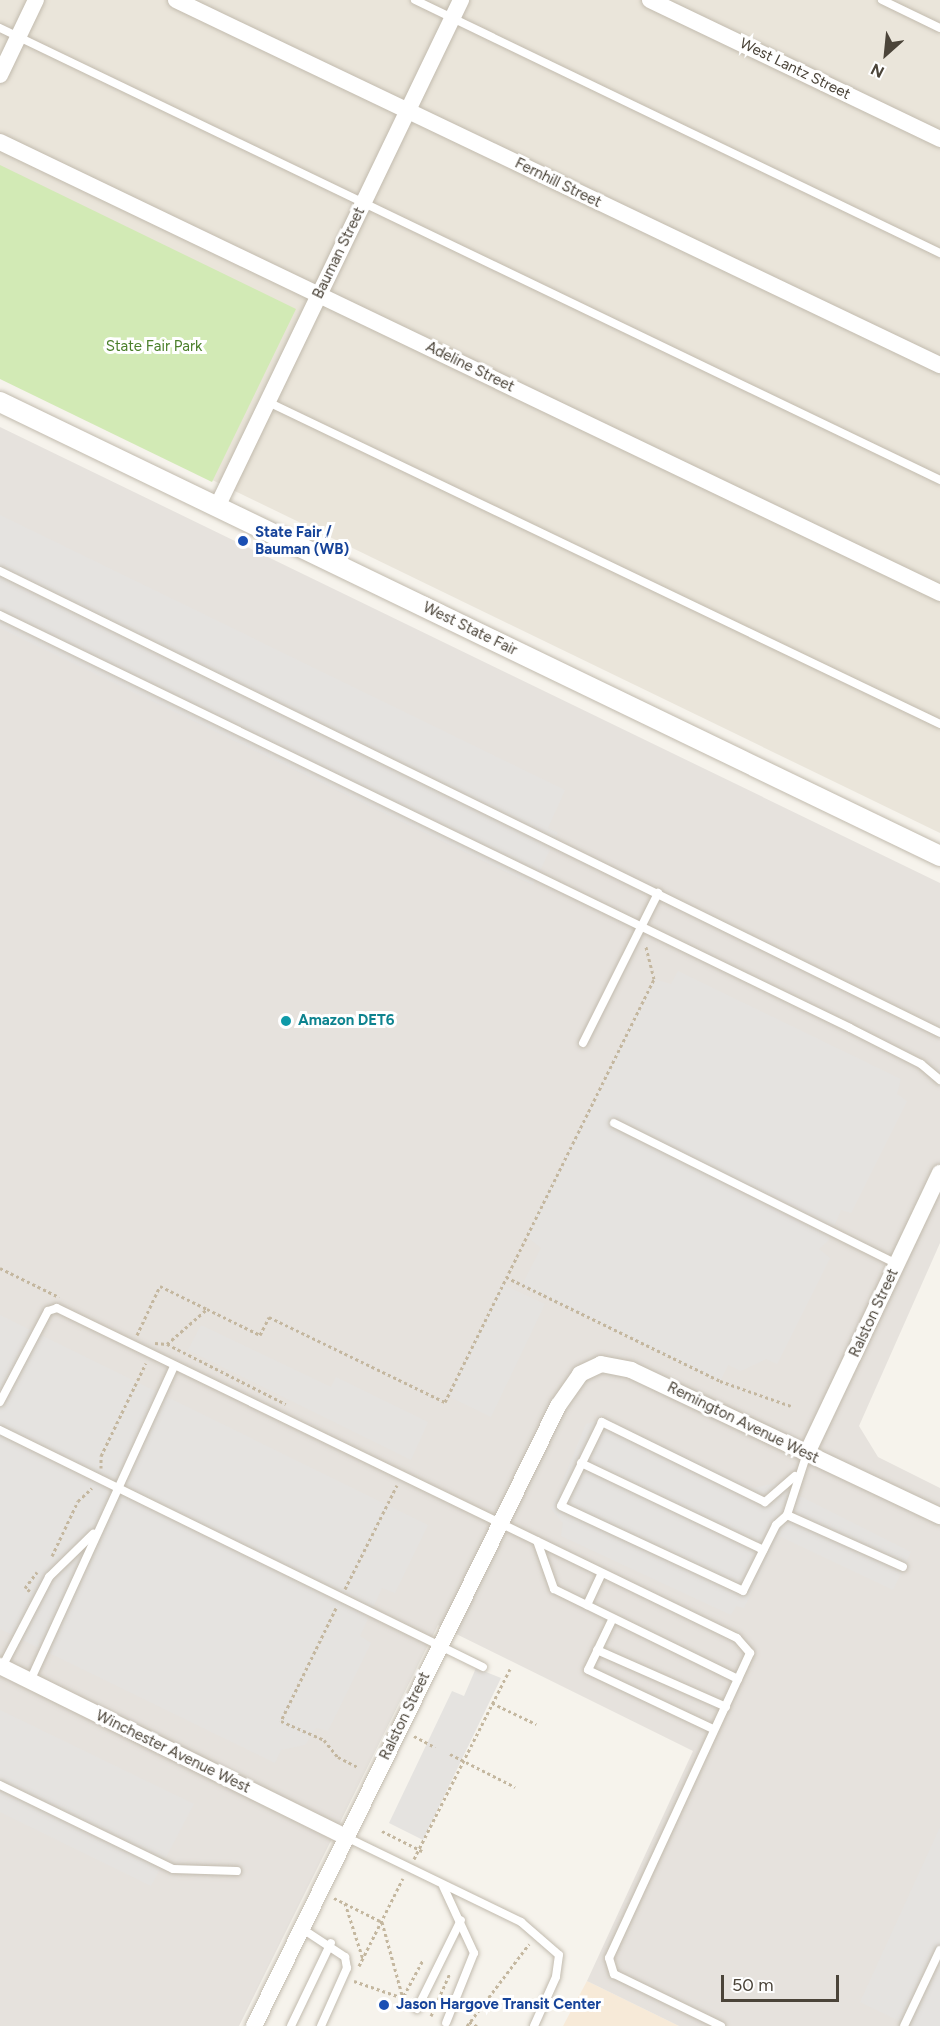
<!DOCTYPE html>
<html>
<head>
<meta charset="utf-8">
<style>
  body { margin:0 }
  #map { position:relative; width:940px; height:2026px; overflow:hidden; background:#f6f3ec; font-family:Figtree,sans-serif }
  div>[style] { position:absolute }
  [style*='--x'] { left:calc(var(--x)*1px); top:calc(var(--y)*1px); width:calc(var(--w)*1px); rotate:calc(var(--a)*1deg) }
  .residential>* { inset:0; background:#eae5da }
  .commercial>* { inset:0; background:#f7ead8 }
  .industrial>* { inset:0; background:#e6e2dd }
  .green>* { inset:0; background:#d2eab5 }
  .parking>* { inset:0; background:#e5e3e0 }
  .path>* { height:3px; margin-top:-1.5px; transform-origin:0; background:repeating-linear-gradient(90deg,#c4b79f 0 3px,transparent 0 6px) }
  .roads { filter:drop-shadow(0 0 2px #c2bbae) drop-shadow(0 0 2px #c2bbae) }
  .service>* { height:8px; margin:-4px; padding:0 4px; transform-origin:4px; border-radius:4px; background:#fff }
  .minor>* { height:16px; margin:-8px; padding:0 8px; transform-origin:8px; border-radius:8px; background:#fff }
  .tertiary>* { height:20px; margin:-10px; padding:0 10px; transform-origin:10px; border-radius:10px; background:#fff }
  .dots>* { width:16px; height:16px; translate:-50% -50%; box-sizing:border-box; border:3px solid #fff; border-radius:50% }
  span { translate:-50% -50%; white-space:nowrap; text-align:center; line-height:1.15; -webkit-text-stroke:6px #fff; paint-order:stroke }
  .street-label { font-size:15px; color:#4b4439 }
  .park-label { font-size:15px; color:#4a7f2a }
  .transit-label { font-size:15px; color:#164399; font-weight:700 }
  .left { translate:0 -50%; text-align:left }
  .culture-label { font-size:15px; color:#0d838f; font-weight:700 }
  .north { position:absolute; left:856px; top:24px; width:60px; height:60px; -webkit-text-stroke:4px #fff; paint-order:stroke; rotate:207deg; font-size:16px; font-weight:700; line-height:24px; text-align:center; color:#4b4439 }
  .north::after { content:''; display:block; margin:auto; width:21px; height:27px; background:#4b4439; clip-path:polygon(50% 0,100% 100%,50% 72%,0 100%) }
  .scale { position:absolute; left:721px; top:1975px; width:118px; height:27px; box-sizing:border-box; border:3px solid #4b4439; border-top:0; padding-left:8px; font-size:18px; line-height:21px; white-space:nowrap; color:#4b4439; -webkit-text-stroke:4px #fff; paint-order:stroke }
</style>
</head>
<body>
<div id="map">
  <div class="residential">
    <i style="clip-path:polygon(0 0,940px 0,940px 833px,0 377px)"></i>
  </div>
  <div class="commercial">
    <i style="clip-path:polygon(587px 1981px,679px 2026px,563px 2026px)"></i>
  </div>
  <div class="industrial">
    <i style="clip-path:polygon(0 427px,940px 883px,940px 1243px,859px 1426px,878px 1457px,940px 1488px,940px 2026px,679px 2026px,587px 1981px,693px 1751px,438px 1625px,239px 2026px,0 2026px)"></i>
  </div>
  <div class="green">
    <i style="clip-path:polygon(0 165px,296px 309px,212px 482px,0 379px)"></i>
  </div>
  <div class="parking">
    <i style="clip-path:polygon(0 515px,565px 790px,548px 828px,558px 833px,533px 885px,0 628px)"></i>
    <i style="clip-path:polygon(678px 971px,901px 1079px,897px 1094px,907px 1101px,851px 1213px,841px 1210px,828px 1241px,819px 1249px,830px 1258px,777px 1364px,766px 1359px,741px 1371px,728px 1365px,720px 1381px,522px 1285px,541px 1248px,526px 1236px,654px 979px,671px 984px)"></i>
    <i style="clip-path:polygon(502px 1284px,545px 1304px,491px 1417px,448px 1396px)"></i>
    <i style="clip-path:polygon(0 1315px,428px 1525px,395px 1593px,382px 1588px,360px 1636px,371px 1643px,328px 1731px,316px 1728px,305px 1745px,281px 1750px,275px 1763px,0 1629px)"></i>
    <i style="clip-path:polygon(201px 1325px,331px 1387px,336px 1377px,428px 1422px,411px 1460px,188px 1350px)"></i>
    <i style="clip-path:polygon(606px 1419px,754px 1488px,774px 1483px,911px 1552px,893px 1590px,779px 1536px,744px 1608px,736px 1606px,731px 1615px,561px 1536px,563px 1523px,551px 1509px,586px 1424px)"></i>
    <i style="clip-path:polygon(476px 1668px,501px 1678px,423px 1840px,389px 1823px,452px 1691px,464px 1696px)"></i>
    <i style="clip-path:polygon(0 1710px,194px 1804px,151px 1886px,0 1812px)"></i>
    <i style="clip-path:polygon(940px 1827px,940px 2026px,910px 2026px,860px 2002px)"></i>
  </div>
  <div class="path">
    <i style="--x:0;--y:1268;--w:66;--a:26.2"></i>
    <i style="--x:506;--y:1277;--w:238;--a:25.9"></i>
    <i style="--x:720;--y:1381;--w:75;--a:19.4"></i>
    <i style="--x:137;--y:1335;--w:54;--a:-64.9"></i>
    <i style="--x:160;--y:1286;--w:52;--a:26.1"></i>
    <i style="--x:155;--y:1343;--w:12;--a:5"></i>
    <i style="--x:167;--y:1344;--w:53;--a:-41.2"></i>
    <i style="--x:207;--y:1309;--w:59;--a:26.1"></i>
    <i style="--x:260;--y:1335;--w:20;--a:-63"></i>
    <i style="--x:269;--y:1317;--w:195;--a:25.8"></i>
    <i style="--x:445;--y:1402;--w:472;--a:-63.7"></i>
    <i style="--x:654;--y:979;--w:34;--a:-104"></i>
    <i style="--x:167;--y:1344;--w:133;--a:26.8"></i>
    <i style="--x:101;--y:1468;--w:12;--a:-90"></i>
    <i style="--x:101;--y:1456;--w:103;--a:-64.2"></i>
    <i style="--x:52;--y:1556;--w:61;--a:-64.7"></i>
    <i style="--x:78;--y:1501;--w:19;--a:-43"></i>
    <i style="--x:345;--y:1589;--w:116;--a:-63.4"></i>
    <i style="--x:30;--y:1591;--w:6;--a:-149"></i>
    <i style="--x:25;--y:1588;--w:20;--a:-53"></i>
    <i style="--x:336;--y:1608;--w:126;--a:116"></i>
    <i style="--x:281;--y:1721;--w:47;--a:23.8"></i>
    <i style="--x:324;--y:1740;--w:22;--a:51"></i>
    <i style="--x:338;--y:1757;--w:22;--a:27"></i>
    <i style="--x:492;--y:1703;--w:49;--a:25.5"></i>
    <i style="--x:414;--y:1736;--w:24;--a:28"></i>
    <i style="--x:450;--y:1754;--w:73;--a:26.9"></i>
    <i style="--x:382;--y:1831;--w:45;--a:26.6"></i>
    <i style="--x:414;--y:1859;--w:213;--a:-63.2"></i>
    <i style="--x:334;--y:1898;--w:54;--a:26.6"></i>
    <i style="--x:382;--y:1922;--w:79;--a:74.6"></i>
    <i style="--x:345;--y:1903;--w:59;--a:72.2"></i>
    <i style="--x:359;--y:1966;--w:98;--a:-63.4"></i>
    <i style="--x:354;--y:1981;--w:52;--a:19.1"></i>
    <i style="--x:401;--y:2001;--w:47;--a:-61.8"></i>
    <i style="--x:431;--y:2016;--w:47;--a:-66.2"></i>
    <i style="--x:469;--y:2022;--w:9;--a:27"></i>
    <i style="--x:467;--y:2026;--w:103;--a:-52.9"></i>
  </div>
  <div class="roads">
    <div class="service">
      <i style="--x:415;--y:0;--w:583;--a:25.73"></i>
      <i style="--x:882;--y:0;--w:64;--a:25.8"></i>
      <i style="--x:0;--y:28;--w:1043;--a:25.68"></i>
      <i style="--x:268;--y:402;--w:745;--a:25.6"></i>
      <i style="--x:0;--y:571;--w:1047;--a:26.17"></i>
      <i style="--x:0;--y:615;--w:945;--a:25.91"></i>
      <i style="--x:850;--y:1028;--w:80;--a:26.9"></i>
      <i style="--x:921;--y:1064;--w:25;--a:40"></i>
      <i style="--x:583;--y:1043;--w:168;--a:-63.4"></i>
      <i style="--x:614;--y:1123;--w:316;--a:26.5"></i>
      <i style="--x:0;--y:1402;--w:103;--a:-62.2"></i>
      <i style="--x:48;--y:1311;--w:9;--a:-18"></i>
      <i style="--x:57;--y:1308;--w:756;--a:25.89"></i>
      <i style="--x:737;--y:1638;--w:20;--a:49"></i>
      <i style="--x:750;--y:1653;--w:336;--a:114.8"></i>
      <i style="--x:609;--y:1958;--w:17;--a:73"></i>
      <i style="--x:614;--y:1974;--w:119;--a:25.9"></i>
      <i style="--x:0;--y:1430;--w:538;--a:26.14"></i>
      <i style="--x:581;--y:1463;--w:202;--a:25.5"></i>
      <i style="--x:795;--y:1476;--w:40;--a:139"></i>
      <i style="--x:765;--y:1502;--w:182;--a:-153.9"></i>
      <i style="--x:602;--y:1422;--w:93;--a:116"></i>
      <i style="--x:561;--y:1506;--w:201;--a:25"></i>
      <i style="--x:743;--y:1591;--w:74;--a:-63.4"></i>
      <i style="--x:776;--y:1525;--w:15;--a:-42"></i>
      <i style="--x:787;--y:1515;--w:65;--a:-72.1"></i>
      <i style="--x:787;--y:1515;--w:127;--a:24.1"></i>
      <i style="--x:537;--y:1541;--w:51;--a:70.5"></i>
      <i style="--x:554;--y:1589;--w:205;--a:26.1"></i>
      <i style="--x:587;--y:1605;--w:35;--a:-65"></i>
      <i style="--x:612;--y:1620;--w:55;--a:115.6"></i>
      <i style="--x:588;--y:1670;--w:138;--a:25.3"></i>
      <i style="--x:597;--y:1650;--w:141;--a:23.8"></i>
      <i style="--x:2;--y:1667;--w:102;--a:-62.4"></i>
      <i style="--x:49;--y:1577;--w:62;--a:-44.3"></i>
      <i style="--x:30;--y:1681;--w:346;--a:-65.4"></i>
      <i style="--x:0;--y:1785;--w:192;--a:25.9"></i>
      <i style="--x:173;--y:1869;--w:64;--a:1.8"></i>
      <i style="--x:346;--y:1837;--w:195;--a:25.9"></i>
      <i style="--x:521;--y:1922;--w:50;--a:41"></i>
      <i style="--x:559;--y:1955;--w:22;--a:98"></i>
      <i style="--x:556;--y:1977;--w:54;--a:114.2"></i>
      <i style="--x:443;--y:1886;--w:74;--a:65.2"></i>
      <i style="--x:474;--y:1953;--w:75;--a:111.8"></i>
      <i style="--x:301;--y:1928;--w:53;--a:33.4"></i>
      <i style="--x:345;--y:1957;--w:11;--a:80"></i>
      <i style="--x:347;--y:1968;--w:64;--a:114.1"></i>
      <i style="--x:417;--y:2009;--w:99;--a:-63.7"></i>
      <i style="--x:291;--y:2026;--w:92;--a:-64.3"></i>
      <i style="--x:904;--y:2026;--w:84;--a:-64.7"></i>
    </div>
    <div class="minor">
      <i style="--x:176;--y:0;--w:847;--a:25.54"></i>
      <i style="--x:650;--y:0;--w:322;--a:25.6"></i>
      <i style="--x:0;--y:75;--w:83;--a:-64.4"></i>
      <i style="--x:0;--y:142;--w:1043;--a:25.63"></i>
      <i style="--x:217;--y:507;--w:563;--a:-64.3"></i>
      <i style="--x:807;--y:1453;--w:310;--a:-64.6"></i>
      <i style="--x:0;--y:1666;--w:386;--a:26.3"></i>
      <i style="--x:254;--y:2026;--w:691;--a:-63.88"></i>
      <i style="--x:558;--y:1406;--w:39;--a:-55"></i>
      <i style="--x:580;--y:1374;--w:23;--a:-25"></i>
      <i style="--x:601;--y:1364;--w:31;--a:11"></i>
      <i style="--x:631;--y:1370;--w:342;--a:25.3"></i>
    </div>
    <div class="tertiary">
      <i style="--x:0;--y:402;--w:1044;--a:25.78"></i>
    </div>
  </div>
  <div class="dots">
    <i style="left:243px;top:541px;background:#1a4fb4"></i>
    <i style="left:286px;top:1021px;background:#0f9aa8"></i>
    <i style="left:384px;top:2005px;background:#1a4fb4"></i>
  </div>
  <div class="street-label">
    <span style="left:795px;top:69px;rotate:26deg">West Lantz Street</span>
    <span style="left:558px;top:183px;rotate:26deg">Fernhill Street</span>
    <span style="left:339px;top:253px;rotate:-64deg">Bauman Street</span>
    <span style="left:470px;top:367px;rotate:26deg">Adeline Street</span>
    <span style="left:470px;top:629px;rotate:26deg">West State Fair</span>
    <span style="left:874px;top:1313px;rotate:-65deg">Ralston Street</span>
    <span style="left:743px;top:1423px;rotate:26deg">Remington Avenue West</span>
    <span style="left:405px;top:1716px;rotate:-64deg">Ralston Street</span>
    <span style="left:173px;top:1752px;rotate:26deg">Winchester Avenue West</span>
  </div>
  <div class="park-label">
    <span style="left:154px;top:347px">State Fair Park</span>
  </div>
  <div class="transit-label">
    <span class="left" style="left:255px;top:541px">State Fair /<br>Bauman (WB)</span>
    <span class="left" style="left:396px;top:2005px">Jason Hargove Transit Center</span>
  </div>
  <div class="culture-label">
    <span class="left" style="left:298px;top:1021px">Amazon DET6</span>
  </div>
  <div class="north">N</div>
  <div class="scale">50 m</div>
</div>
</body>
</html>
